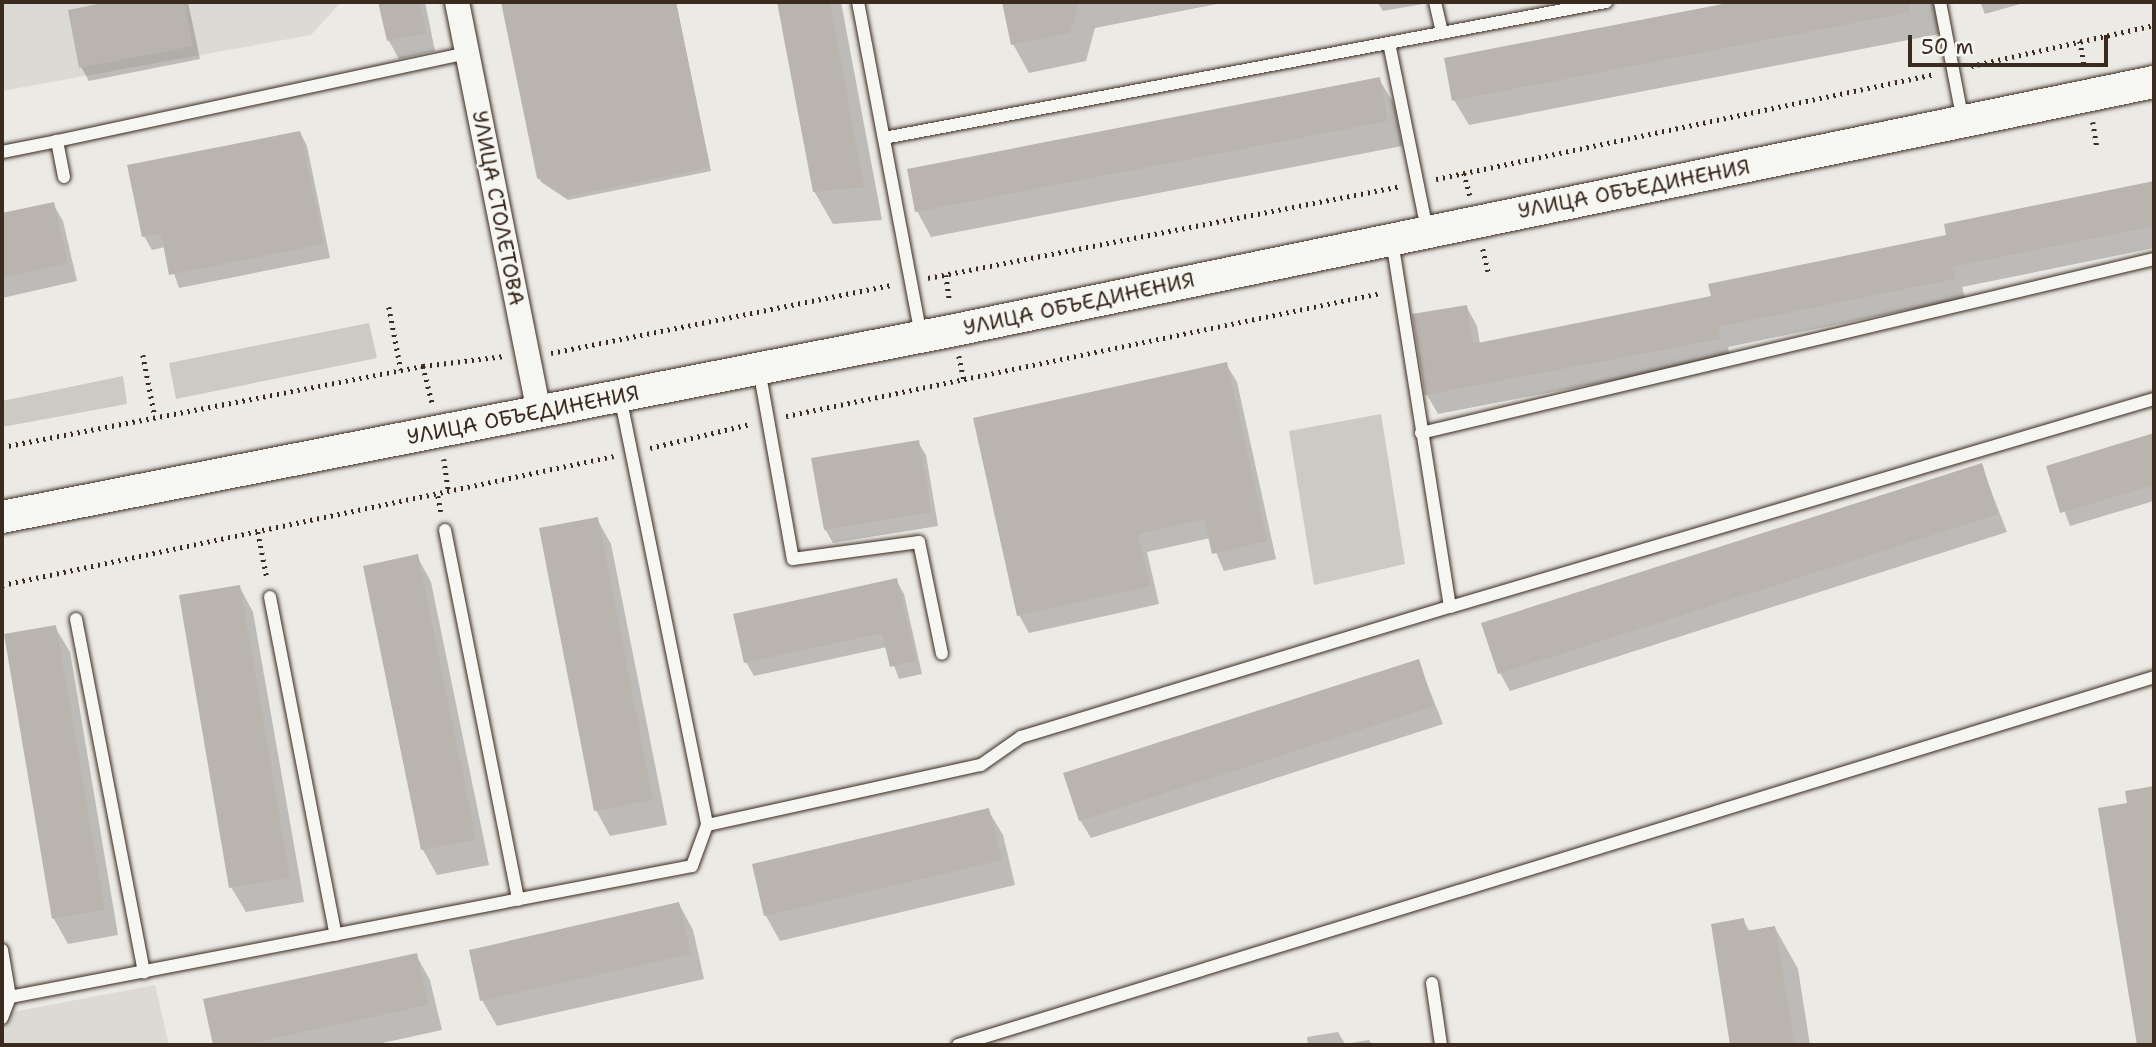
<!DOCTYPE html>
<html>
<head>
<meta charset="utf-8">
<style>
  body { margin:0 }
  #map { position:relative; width:2156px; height:1047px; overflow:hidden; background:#ebeae5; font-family:"Shantell Sans",sans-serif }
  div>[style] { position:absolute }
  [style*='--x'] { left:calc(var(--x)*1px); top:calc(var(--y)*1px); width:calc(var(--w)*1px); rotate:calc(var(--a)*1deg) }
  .built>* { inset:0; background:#dcdad4 }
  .green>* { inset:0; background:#cdcac4 }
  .shadow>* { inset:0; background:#0003 }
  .building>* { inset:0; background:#bab4ae }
  .path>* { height:4.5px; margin-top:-2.25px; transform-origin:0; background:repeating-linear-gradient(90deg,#3b2a1e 0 2px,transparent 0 7px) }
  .roads { filter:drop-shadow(0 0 2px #3b2a1e) drop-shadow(0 0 2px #3b2a1e) }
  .service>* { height:12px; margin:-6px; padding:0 6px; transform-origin:6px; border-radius:6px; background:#f6f6f2 }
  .minor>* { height:24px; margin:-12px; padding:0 12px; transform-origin:12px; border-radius:12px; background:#f6f6f2 }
  .tertiary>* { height:32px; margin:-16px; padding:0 16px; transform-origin:16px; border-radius:16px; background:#f6f6f2 }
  span { translate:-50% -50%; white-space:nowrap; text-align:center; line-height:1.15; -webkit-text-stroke:5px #f6f6f2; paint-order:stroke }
  .street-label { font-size:21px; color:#3b2a1e }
  .frame { position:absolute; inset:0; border:4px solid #3b2a1e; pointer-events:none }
  .scale { position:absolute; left:1908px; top:35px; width:200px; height:32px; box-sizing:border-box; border:4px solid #3b2a1e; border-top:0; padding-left:9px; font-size:21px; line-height:24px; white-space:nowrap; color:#3b2a1e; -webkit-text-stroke:5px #f6f6f2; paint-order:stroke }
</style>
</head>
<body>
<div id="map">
  <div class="built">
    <i style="clip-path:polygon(2px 2px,341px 2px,311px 35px,2px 91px)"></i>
    <i style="clip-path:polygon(155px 985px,169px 1045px,2px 1045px,2px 1014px)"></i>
  </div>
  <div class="green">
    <i style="clip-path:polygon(369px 323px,377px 358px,176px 399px,169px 363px)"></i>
    <i style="clip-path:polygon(123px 376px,127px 404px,2px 427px,2px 401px)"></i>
    <i style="clip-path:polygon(1381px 414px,1405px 564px,1314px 585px,1289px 431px)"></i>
  </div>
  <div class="shadow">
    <i style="clip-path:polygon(117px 2px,188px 2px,200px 59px,89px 81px,81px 67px,70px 11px)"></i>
    <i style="clip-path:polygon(380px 2px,425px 2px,435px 51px,399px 59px,389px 41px)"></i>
    <i style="clip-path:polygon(502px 2px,676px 2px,711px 171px,568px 200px,541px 182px)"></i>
    <i style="clip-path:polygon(779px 2px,841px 2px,882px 220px,833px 224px,814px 191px)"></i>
    <i style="clip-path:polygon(1004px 2px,1227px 2px,1095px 28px,1086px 61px,1029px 73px,1013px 44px)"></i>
    <i style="clip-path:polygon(1377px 2px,1423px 2px,1423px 4px,1383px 11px)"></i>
    <i style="clip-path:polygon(1742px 2px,1933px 2px,1939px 34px,1469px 125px,1454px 100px,1446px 59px)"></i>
    <i style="clip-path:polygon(1980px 2px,2027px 2px,1985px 14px)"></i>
    <i style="clip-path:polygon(1379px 79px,1394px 104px,1402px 146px,931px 237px,917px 211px)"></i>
    <i style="clip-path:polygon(300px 132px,307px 146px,330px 258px,179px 288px,165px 247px,152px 250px,144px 236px)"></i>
    <i style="clip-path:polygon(2154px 183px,2154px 248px,1962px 287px,1965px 298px,1728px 347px,1730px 358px,1438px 414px,1427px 395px,1466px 306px,1477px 326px,1480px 344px,1713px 297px,1948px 237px,1946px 225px)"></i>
    <i style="clip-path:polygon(53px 204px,63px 221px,77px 281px,2px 298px,2px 215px)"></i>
    <i style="clip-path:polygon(1226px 364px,1237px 382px,1276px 559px,1224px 571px,1210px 538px,1147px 552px,1159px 604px,1029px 633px,1019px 615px)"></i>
    <i style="clip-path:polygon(2154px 435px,2154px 501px,2070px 526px,2048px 467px)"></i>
    <i style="clip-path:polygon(918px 442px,926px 455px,938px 526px,833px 543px,825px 529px)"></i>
    <i style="clip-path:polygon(1981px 465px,2007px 532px,1510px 691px,1500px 673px)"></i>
    <i style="clip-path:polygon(597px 519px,611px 544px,667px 825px,610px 836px,596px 810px)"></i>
    <i style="clip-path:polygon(417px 556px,431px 582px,489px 865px,437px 875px,423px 850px,365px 567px)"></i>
    <i style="clip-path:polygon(896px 580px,904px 594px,922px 674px,899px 679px,887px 647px,754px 676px,746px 662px)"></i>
    <i style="clip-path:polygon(239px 586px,253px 612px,304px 902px,246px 912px,231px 887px)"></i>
    <i style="clip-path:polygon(55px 627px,70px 652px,118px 935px,68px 944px,54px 919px,6px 635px)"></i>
    <i style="clip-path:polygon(1418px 661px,1443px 724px,1091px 838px,1080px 820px)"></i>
    <i style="clip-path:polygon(2154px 788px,2154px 1045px,2138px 1045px,2100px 809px,2129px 805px,2127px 792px)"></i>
    <i style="clip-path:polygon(988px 810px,1003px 835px,1015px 885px,780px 941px,766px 916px,754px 865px)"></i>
    <i style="clip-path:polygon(679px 904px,693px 930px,704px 979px,497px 1026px,482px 1000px)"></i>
    <i style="clip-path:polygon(1743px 920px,1750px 932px,1775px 928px,1798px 969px,1810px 1045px,1732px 1045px,1713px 925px)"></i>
    <i style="clip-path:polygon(416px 955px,430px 980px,442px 1030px,373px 1045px,215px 1045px,206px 1000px)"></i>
    <i style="clip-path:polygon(1338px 1032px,1345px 1044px,1369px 1040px,1372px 1045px,1308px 1045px,1307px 1037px)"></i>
  </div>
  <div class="building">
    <i style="clip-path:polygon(108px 2px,184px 2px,193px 46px,79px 68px,68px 10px)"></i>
    <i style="clip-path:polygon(378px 2px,420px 2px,426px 33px,387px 41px)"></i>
    <i style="clip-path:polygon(501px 2px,676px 2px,710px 167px,565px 197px,537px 178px)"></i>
    <i style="clip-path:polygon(777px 2px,830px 2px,864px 187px,813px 192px)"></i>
    <i style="clip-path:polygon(1002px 2px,1079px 2px,1070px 33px,1011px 45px)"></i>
    <i style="clip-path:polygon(1733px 2px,1909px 2px,1910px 12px,1452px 101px,1444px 58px)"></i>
    <i style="clip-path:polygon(1380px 77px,1388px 121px,915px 212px,907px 169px)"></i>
    <i style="clip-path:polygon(300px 131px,324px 244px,169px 275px,161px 233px,142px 237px,127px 165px)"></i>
    <i style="clip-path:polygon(2154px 181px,2154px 226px,1952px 267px,1955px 279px,1717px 327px,1720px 339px,1425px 395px,1412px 314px,1467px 305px,1473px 344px,1711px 296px,1708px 284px,1946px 235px,1944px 224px)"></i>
    <i style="clip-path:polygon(54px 202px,68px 263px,2px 278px,2px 213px)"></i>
    <i style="clip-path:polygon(1227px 362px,1267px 541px,1212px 554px,1204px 519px,1138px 534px,1150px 586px,1017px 616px,973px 418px)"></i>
    <i style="clip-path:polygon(2154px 433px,2154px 485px,2060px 513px,2046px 466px)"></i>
    <i style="clip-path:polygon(919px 440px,931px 512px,824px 530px,811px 458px)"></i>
    <i style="clip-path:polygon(1982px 463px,1998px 514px,1498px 674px,1481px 623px)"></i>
    <i style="clip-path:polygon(598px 517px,653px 800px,594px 811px,539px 528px)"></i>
    <i style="clip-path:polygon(418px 554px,476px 840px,421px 850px,363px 566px)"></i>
    <i style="clip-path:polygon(897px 578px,916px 661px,890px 667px,882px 633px,744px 663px,733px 614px)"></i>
    <i style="clip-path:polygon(240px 585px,290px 877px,229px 888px,179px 595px)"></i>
    <i style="clip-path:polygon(56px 625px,105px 910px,52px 919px,4px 634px)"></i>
    <i style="clip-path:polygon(1419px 659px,1434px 706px,1079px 821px,1063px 773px)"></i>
    <i style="clip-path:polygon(2154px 786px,2154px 1045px,2137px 1045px,2098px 808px,2127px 803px,2125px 791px)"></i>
    <i style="clip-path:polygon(989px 808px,1002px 860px,764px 916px,752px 864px)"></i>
    <i style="clip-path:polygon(679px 902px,691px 954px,480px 1001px,469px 950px)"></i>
    <i style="clip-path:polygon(1744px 918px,1746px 931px,1775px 926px,1795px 1045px,1730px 1045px,1711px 924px)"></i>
    <i style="clip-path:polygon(417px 953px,428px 1005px,243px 1045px,213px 1045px,203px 999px)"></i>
  </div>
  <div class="path">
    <i style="--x:2080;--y:41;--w:27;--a:80"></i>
    <i style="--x:1971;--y:66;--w:188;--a:-12.6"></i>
    <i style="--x:2093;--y:122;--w:24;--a:81"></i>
    <i style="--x:1464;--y:173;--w:24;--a:75"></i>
    <i style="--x:1436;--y:179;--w:510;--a:-11.88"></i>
    <i style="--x:1483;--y:249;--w:23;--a:77"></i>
    <i style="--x:946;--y:275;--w:27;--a:82"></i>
    <i style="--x:928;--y:278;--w:481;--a:-11"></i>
    <i style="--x:389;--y:307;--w:64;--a:79.2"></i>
    <i style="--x:551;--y:353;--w:348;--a:-11.3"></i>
    <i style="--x:143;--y:355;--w:63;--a:79"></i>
    <i style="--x:959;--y:356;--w:24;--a:78"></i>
    <i style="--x:423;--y:366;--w:41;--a:76"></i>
    <i style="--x:786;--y:416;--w:608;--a:-11.68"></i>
    <i style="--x:2;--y:447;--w:429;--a:-10.9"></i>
    <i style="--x:423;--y:366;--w:82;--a:-7"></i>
    <i style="--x:650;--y:448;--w:103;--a:-13.5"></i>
    <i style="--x:444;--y:459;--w:34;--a:82"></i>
    <i style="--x:438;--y:496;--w:16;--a:79"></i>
    <i style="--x:258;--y:532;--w:47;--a:78.9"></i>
    <i style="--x:2;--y:585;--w:625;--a:-11.9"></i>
  </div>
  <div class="roads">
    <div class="service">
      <i style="--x:858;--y:2;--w:339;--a:79.3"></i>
      <i style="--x:1435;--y:2;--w:32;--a:77"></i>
      <i style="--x:1940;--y:2;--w:122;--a:79.1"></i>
      <i style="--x:1389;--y:43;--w:191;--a:78.5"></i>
      <i style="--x:884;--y:138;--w:735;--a:-10.67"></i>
      <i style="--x:2;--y:152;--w:56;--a:-11.3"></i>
      <i style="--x:64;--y:177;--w:37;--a:-101"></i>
      <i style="--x:57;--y:141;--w:419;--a:-12.1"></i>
      <i style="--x:759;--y:369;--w:193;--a:79.9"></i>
      <i style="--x:793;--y:559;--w:127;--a:-7.7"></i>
      <i style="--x:919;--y:542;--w:114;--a:78.4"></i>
      <i style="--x:620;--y:396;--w:438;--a:78.5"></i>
      <i style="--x:707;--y:825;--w:280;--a:-12.4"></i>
      <i style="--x:981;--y:765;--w:49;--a:-35"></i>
      <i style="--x:1021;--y:737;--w:448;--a:-16.9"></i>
      <i style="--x:1450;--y:607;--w:371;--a:-99"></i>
      <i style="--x:1421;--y:433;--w:753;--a:-13.35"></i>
      <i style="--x:445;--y:530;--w:377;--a:78.8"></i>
      <i style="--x:270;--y:597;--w:344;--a:79"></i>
      <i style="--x:1450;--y:607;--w:734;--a:-16.46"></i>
      <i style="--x:76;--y:619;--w:360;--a:79.1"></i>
      <i style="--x:2;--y:950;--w:48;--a:80.3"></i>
      <i style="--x:10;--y:997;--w:694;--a:-10.87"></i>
      <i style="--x:692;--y:866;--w:44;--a:-69.9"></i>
      <i style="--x:1432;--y:983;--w:63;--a:81.7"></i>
      <i style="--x:2;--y:1018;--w:22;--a:-69"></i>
      <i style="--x:958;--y:1045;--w:1251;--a:-17.1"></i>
    </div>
    <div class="minor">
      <i style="--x:457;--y:2;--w:419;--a:78.7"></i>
    </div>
    <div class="tertiary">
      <i style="--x:2;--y:517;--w:971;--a:-11.1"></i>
      <i style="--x:955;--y:330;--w:1224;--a:-11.69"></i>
    </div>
  </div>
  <div class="street-label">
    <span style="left:1634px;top:189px;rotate:-11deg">УЛИЦА ОБЪЕДИНЕНИЯ</span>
    <span style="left:498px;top:208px;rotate:79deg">УЛИЦА СТОЛЕТОВА</span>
    <span style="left:1079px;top:304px;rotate:-12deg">УЛИЦА ОБЪЕДИНЕНИЯ</span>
    <span style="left:523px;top:415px;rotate:-11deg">УЛИЦА ОБЪЕДИНЕНИЯ</span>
  </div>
  <div class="frame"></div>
  <div class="scale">50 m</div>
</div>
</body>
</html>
